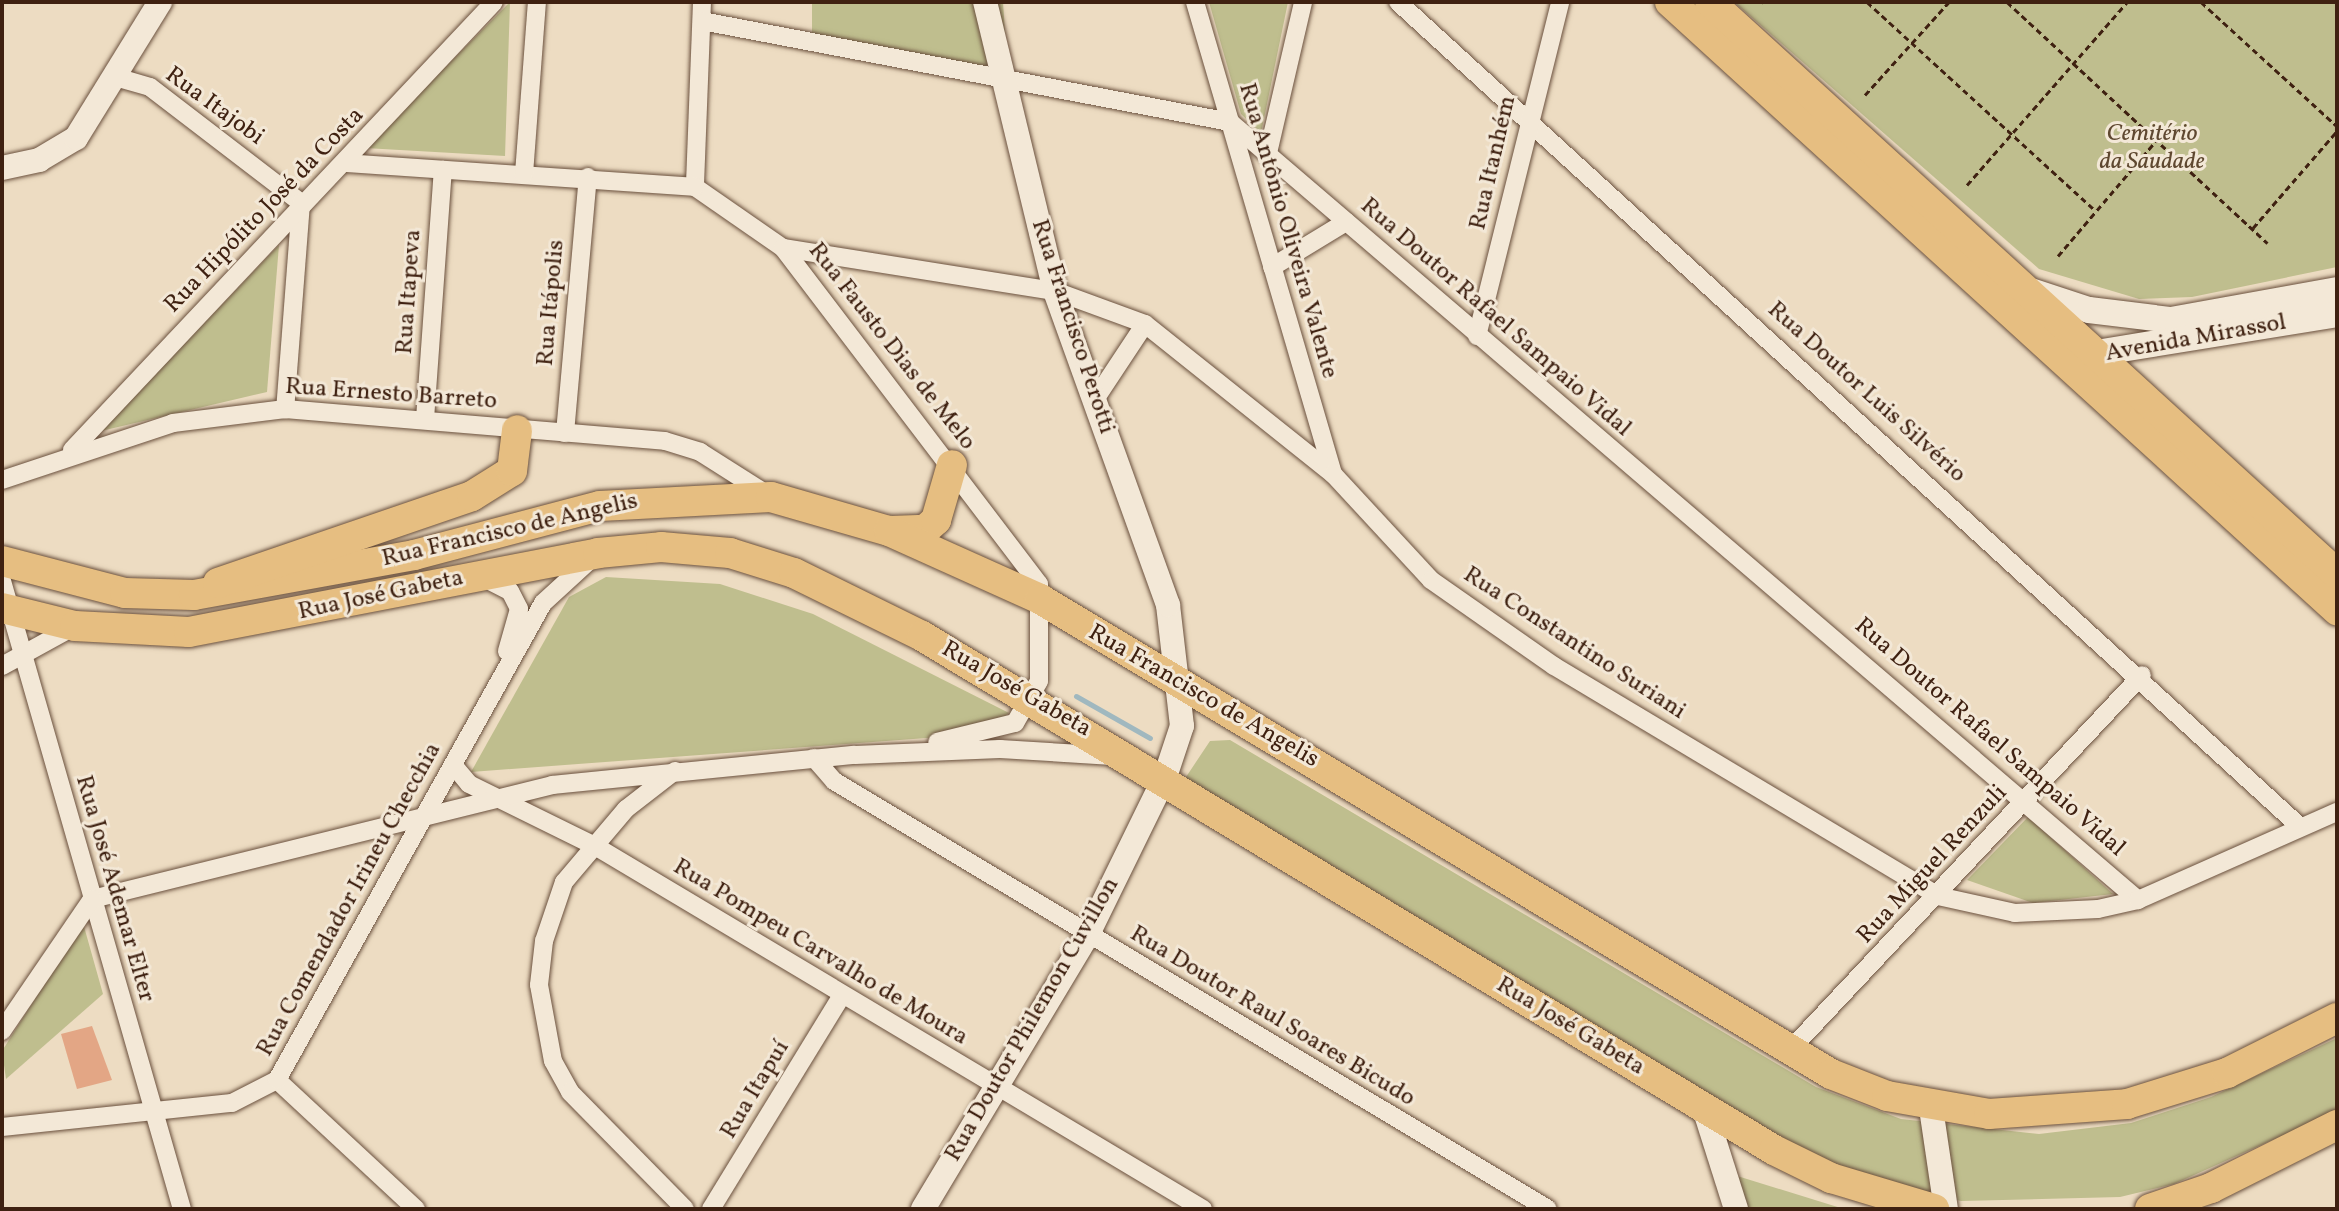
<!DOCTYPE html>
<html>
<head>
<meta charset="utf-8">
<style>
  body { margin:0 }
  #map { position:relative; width:2339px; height:1211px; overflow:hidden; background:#eddcc2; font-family:Vollkorn,serif }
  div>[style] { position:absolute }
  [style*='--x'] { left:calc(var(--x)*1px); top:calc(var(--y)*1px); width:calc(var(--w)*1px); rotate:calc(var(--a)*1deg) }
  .green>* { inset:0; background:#bfbe8e }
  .stream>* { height:5px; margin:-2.5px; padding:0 2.5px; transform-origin:2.5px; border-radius:2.5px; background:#a0b8bf }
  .building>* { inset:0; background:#e3a685 }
  .path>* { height:3px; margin-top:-1.5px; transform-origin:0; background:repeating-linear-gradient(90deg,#3f2111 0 6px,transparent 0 10px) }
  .roads { filter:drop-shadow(0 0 2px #6a503d) drop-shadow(0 0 2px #6a503d) }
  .minor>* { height:18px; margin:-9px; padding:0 9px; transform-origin:9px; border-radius:9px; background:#f3e8d7 }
  .tertiary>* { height:24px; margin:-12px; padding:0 12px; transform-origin:12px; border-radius:12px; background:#f3e8d7 }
  .secondary>* { height:26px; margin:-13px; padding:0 13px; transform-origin:13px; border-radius:13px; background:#f3e8d7 }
  .primary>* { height:30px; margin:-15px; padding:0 15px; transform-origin:15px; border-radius:15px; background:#e6be81 }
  span { translate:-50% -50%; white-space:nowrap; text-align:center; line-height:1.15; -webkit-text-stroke:6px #f3e8d7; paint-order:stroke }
  .street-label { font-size:24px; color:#3f2111 }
  .park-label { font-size:24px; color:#5f4830; font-style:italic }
  .frame { position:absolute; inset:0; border:4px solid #3f2111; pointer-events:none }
</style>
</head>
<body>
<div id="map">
  <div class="green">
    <i style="clip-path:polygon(510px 2px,505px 156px,365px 148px)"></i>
    <i style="clip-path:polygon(812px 2px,1003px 2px,1007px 62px,982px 75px,812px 37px)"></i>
    <i style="clip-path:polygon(1209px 2px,1288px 2px,1261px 133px,1241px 114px)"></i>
    <i style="clip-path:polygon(1734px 2px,2337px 2px,2337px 267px,2192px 297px,2139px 299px,2039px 269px)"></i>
    <i style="clip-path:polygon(279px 245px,267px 392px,101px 431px)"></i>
    <i style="clip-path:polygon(606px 577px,720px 584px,813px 614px,1009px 713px,980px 734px,471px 772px,569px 597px)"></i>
    <i style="clip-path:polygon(1230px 740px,1816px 1087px,1901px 1119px,2039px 1134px,2131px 1123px,2211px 1097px,2337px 1038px,2337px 1111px,2174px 1184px,2120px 1197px,1961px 1201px,1818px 1170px,1182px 783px,1210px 741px)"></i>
    <i style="clip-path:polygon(2028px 817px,2113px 894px,2033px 903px,1967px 880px)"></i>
    <i style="clip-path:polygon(83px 923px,103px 994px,6px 1079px,2px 1051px)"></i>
    <i style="clip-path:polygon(1734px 1175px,1844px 1209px,1746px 1209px)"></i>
  </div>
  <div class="stream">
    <i style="--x:1076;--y:696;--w:85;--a:29.6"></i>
  </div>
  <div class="building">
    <i style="clip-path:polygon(92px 1026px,112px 1080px,77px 1089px,61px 1034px)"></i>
  </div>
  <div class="path">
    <i style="--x:1867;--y:2;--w:309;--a:42.4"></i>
    <i style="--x:2007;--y:2;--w:355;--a:42.8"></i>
    <i style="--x:2201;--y:2;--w:184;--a:42.4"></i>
    <i style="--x:1761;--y:3;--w:1;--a:-45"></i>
    <i style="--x:1865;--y:95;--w:125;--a:-47.9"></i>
    <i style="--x:1967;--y:185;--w:243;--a:-48.8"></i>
    <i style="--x:2253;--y:228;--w:128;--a:-49.1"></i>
    <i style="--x:2058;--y:256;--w:151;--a:-49.6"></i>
  </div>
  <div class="roads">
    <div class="minor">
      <i style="--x:702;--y:2;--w:185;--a:92.2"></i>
      <i style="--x:695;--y:187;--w:107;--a:34.7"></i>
      <i style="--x:783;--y:248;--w:422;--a:52.7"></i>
      <i style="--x:1039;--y:584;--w:97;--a:90"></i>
      <i style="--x:1039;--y:681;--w:48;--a:119.7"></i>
      <i style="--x:1015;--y:723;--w:80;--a:166.3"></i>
      <i style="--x:1195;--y:2;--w:492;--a:73.7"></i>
      <i style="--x:1398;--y:2;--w:1218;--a:42.44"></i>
      <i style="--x:702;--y:21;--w:538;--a:10.83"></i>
      <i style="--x:1230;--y:122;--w:1196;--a:40.59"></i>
      <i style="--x:119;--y:78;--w:32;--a:16"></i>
      <i style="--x:150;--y:87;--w:190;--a:37.5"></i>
      <i style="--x:301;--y:203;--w:207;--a:94.4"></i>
      <i style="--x:1268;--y:153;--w:155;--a:-76.9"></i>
      <i style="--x:345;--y:163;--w:351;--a:3.9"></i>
      <i style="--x:524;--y:174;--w:172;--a:-85.7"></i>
      <i style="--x:783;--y:248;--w:275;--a:9"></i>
      <i style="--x:1055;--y:291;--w:96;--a:20.1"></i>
      <i style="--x:1145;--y:324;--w:241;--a:38.6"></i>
      <i style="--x:1333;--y:474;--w:144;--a:47.2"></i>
      <i style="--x:1431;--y:580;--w:150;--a:35"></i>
      <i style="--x:1554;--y:666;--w:448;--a:30.9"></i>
      <i style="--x:1938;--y:896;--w:79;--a:12.4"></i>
      <i style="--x:2015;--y:913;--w:83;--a:-2.8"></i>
      <i style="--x:2098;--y:909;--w:41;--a:-12.7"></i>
      <i style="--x:2138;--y:900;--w:218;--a:-23.9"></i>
      <i style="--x:1272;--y:267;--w:87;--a:-31.3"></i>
      <i style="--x:1477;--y:336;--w:344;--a:-76"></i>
      <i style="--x:1094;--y:401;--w:92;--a:-56.5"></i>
      <i style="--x:425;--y:419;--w:250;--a:-85.9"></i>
      <i style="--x:565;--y:433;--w:257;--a:-84.9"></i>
      <i style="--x:72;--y:450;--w:615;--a:-46.71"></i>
      <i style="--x:2;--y:480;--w:180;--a:-18.4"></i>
      <i style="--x:173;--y:423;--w:113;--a:-7.1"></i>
      <i style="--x:285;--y:409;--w:381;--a:4.8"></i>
      <i style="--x:665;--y:441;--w:37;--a:17"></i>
      <i style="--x:700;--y:452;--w:80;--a:32.3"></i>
      <i style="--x:484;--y:578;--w:29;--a:27"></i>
      <i style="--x:510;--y:591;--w:20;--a:63"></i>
      <i style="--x:519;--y:609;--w:44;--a:105.9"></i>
      <i style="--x:2;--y:581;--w:653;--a:74.01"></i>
      <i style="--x:2;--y:666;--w:83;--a:-28.7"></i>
      <i style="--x:814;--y:758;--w:30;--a:49"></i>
      <i style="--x:834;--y:781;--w:832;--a:30.94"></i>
      <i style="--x:454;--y:766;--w:23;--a:50"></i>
      <i style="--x:469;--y:784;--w:140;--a:26.2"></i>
      <i style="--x:595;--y:846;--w:708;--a:30.84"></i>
      <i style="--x:675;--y:771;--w:62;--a:142.2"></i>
      <i style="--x:626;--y:809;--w:96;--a:130.3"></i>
      <i style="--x:564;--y:882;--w:62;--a:108.7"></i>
      <i style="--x:544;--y:941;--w:44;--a:96.5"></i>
      <i style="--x:539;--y:985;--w:77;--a:79.6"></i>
      <i style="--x:553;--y:1061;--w:35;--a:61"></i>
      <i style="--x:570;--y:1092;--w:164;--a:45.5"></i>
      <i style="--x:92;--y:899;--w:474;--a:-13.9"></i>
      <i style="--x:552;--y:785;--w:304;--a:-5.7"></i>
      <i style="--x:855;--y:755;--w:145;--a:-2.4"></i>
      <i style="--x:1000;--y:749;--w:113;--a:3.5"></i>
      <i style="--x:2;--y:1031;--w:160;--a:-55.7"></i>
      <i style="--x:1790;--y:1050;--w:514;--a:-46.81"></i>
      <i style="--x:277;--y:1080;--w:190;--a:42.9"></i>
      <i style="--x:2;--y:1127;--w:231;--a:-6"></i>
      <i style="--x:232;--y:1103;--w:51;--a:-27.1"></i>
      <i style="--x:277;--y:1080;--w:546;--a:-60.85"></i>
      <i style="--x:543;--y:603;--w:64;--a:-42.5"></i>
      <i style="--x:711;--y:1209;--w:251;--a:-58.5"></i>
    </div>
    <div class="tertiary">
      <i style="--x:2;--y:168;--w:38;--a:-12"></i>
      <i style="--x:39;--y:160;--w:43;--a:-30.7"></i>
      <i style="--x:76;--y:138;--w:160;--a:-58.3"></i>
      <i style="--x:1704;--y:1108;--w:106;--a:72.4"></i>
      <i style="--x:1931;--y:1108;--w:102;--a:81.6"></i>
      <i style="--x:923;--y:1209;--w:318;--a:-59"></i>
      <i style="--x:1087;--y:936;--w:177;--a:-63.9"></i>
      <i style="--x:1165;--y:777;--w:54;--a:-71.6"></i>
      <i style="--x:1182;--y:726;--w:122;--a:-96.6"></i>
      <i style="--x:1168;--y:605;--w:334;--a:-109.8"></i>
      <i style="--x:1055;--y:291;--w:297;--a:-103.6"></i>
    </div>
    <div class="secondary">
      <i style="--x:2028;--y:290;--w:64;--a:18.2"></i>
      <i style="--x:2089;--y:310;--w:83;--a:7"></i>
      <i style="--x:2171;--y:320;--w:169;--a:-10.2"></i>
      <i style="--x:2084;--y:355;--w:256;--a:-9.2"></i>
    </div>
    <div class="primary">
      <i style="--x:1670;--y:2;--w:903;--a:42.35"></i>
      <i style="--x:1710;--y:2;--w:849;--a:42.37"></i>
      <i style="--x:891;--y:531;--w:34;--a:-2"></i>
      <i style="--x:925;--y:530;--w:15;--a:-42"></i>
      <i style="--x:936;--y:520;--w:57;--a:-73.8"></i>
      <i style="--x:2;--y:561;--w:127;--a:14.6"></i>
      <i style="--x:125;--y:593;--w:69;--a:1.7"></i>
      <i style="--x:194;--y:595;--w:224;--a:-10.3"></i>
      <i style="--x:414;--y:555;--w:192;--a:-14.8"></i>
      <i style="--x:600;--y:506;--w:171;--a:-3"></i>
      <i style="--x:771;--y:497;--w:123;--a:16.1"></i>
      <i style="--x:889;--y:531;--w:166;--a:24.2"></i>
      <i style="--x:1040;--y:599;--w:923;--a:30.99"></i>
      <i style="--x:1831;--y:1074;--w:60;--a:21.4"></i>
      <i style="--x:1887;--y:1096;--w:104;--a:10"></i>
      <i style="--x:1989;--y:1114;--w:138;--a:-4.1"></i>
      <i style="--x:2127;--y:1104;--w:105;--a:-17.2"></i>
      <i style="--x:2227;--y:1073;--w:123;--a:-26.6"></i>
      <i style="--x:218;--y:583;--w:268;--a:-18.9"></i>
      <i style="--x:472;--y:496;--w:47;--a:-32"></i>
      <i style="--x:512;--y:471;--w:41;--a:-83"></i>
      <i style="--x:2;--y:608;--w:75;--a:13.9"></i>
      <i style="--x:75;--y:626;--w:114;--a:3"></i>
      <i style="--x:189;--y:632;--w:417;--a:-10.9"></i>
      <i style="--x:598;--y:553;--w:63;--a:-5.4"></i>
      <i style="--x:661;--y:547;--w:69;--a:5"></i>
      <i style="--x:730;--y:553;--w:67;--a:17.4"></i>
      <i style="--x:794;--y:573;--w:143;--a:26.2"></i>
      <i style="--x:922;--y:636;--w:995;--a:31.1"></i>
      <i style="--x:1774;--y:1150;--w:64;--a:26.2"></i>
      <i style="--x:1831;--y:1178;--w:108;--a:16.8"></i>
      <i style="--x:2150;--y:1209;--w:65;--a:-19"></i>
      <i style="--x:2211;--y:1188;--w:141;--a:-26.6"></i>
    </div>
  </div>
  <div class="street-label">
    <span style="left:214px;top:107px;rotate:36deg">Rua Itajobi</span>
    <span style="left:1494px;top:163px;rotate:-77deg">Rua Itanhém</span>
    <span style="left:265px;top:211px;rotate:-46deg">Rua Hipólito José da Costa</span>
    <span style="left:1287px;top:231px;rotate:74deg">Rua Antônio Oliveira Valente</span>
    <span style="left:410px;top:292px;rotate:-86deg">Rua Itapeva</span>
    <span style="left:552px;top:303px;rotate:-85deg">Rua Itápolis</span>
    <span style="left:1495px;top:318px;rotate:41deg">Rua Doutor Rafael Sampaio Vidal</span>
    <span style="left:1072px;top:327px;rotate:72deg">Rua Francisco Perotti</span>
    <span style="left:2196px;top:339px;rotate:-10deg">Avenida Mirassol</span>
    <span style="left:891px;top:347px;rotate:52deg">Rua Fausto Dias de Melo</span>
    <span style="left:1866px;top:393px;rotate:42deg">Rua Doutor Luis Silvério</span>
    <span style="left:391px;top:395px;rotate:4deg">Rua Ernesto Barreto</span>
    <span style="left:510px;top:531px;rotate:-13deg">Rua Francisco de Angelis</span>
    <span style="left:381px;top:596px;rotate:-12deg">Rua José Gabeta</span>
    <span style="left:1574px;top:644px;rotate:33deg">Rua Constantino Suriani</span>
    <span style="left:1016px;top:690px;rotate:30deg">Rua José Gabeta</span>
    <span style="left:1203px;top:697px;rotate:30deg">Rua Francisco de Angelis</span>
    <span style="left:1989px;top:738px;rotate:41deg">Rua Doutor Rafael Sampaio Vidal</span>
    <span style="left:1933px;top:865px;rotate:-47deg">Rua Miguel Renzuli</span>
    <span style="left:114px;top:889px;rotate:74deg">Rua José Ademar Elter</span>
    <span style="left:350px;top:900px;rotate:-61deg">Rua Comendador Irineu Checchia</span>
    <span style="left:820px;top:953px;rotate:31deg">Rua Pompeu Carvalho de Moura</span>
    <span style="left:1272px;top:1017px;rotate:31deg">Rua Doutor Raul Soares Bicudo</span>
    <span style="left:1033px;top:1020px;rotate:-60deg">Rua Doutor Philemon Cuvillon</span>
    <span style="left:1570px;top:1027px;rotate:31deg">Rua José Gabeta</span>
    <span style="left:756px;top:1090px;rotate:-59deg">Rua Itapuí</span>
  </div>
  <div class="park-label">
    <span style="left:2152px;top:149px">Cemitério<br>da Saudade</span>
  </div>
  <div class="frame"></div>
</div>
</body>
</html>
